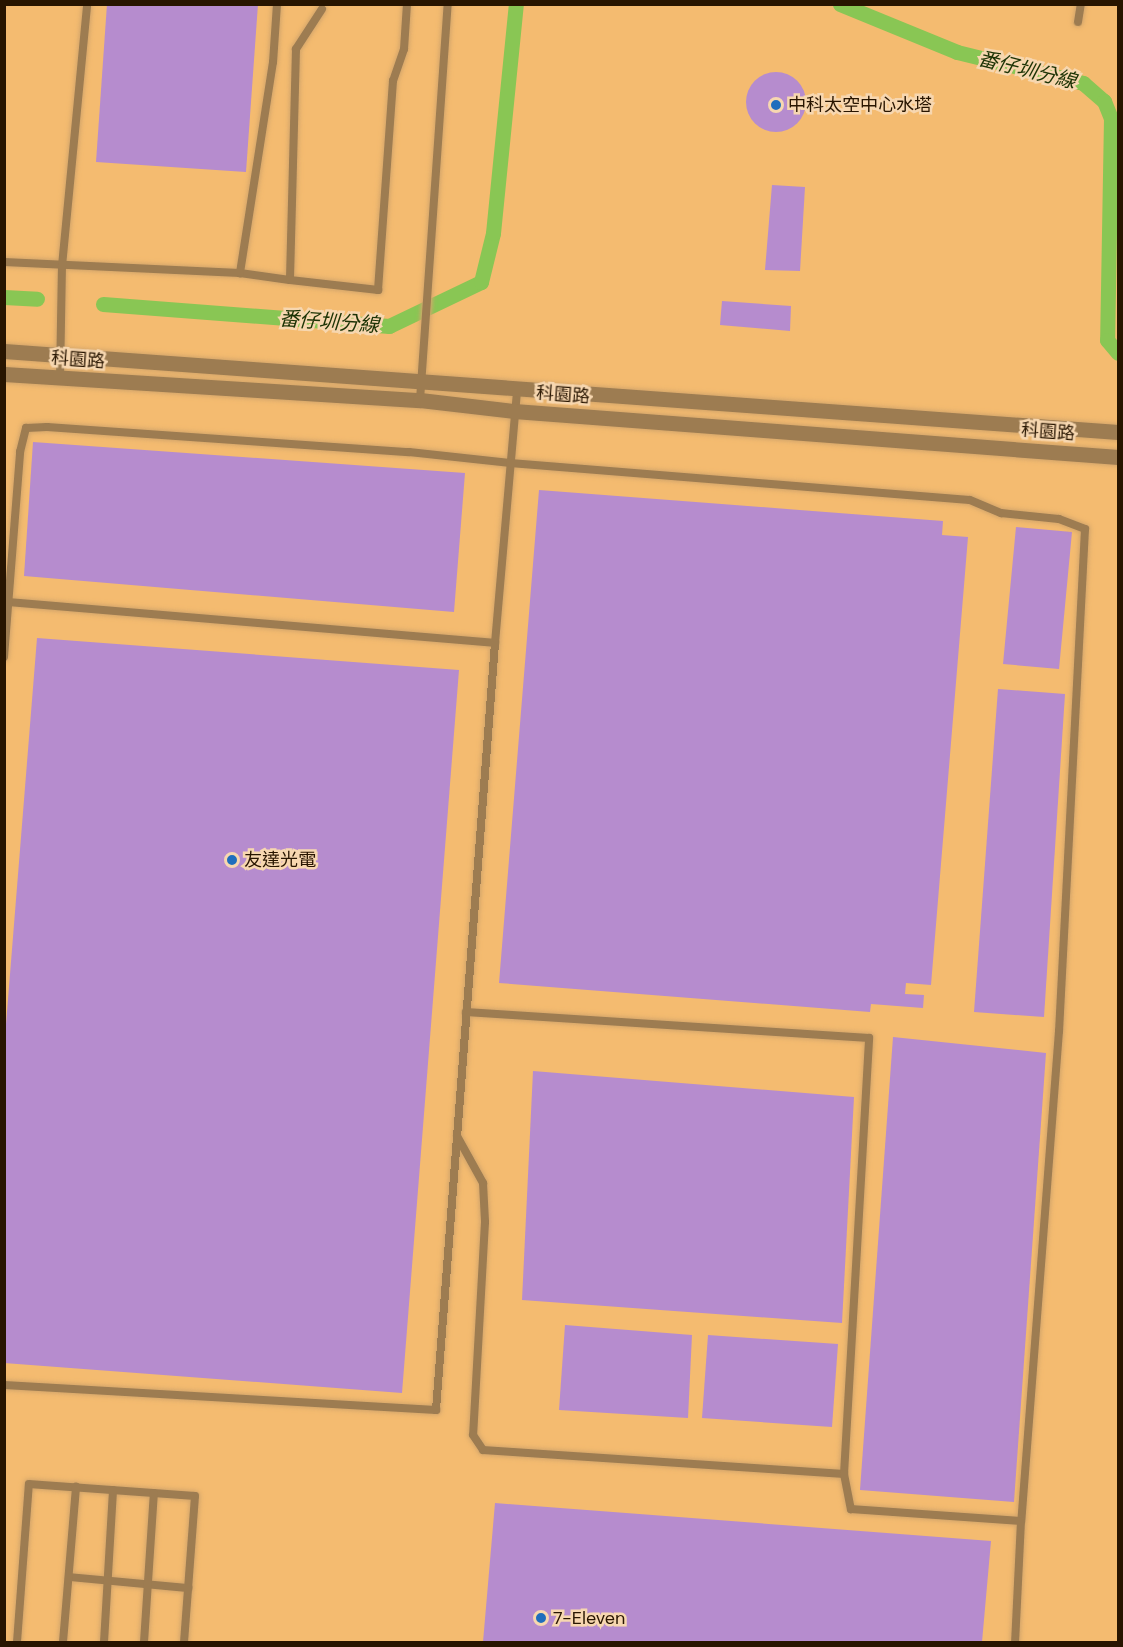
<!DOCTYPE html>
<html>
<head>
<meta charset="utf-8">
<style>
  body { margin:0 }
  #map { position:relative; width:1123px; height:1647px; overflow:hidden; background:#fac682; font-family:"DM Sans","Noto Sans TC",sans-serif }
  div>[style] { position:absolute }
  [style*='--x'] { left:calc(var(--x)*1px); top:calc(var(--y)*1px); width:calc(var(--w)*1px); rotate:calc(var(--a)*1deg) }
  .built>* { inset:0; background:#f4bb70 }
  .canal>* { height:15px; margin:-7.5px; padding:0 7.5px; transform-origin:7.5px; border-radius:7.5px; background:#89c654 }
  .building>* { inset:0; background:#b68cce }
  .round { border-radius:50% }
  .roads { filter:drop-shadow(0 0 2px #d4a66b) drop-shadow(0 0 2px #d4a66b) }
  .service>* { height:8px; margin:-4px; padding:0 4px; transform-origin:4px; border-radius:4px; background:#9d7c51 }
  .minor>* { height:15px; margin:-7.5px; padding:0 7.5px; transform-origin:7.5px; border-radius:7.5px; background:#9d7c51 }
  .dots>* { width:16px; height:16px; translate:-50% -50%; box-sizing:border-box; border:3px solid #f7d7b0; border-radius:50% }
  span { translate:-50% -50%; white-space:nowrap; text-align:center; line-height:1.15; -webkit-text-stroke:5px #f7d7b0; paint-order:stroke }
  .poi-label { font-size:18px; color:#281500 }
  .left { translate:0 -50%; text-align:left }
  .street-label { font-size:18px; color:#281500 }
  .water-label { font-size:20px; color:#1c3305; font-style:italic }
  .frame { position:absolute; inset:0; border:6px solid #281500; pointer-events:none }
</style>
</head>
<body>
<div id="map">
  <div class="built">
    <i style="clip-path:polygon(5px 5px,1118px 5px,1118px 1642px,5px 1642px)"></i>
  </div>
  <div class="canal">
    <i style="--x:840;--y:4;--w:126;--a:22.3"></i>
    <i style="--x:957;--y:52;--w:130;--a:13.8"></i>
    <i style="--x:1083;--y:83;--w:28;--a:41"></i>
    <i style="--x:1104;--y:101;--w:18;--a:68"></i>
    <i style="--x:1111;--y:118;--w:222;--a:91"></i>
    <i style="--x:1107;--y:340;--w:17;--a:50"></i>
    <i style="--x:4;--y:297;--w:33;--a:3"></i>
    <i style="--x:103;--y:304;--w:287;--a:4.4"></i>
    <i style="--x:389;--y:326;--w:102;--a:-25.6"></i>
    <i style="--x:481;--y:282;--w:50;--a:-76.2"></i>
    <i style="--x:493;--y:233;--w:230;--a:-84.3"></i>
  </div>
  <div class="building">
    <i style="clip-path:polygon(107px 4px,258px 4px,246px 172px,96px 162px)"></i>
    <i class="round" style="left:746px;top:72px;width:60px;height:60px"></i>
    <i style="clip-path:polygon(772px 185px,805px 187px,800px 271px,765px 270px)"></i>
    <i style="clip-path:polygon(722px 301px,791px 306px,790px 331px,720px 325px)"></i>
    <i style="clip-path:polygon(33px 442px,465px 473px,454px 612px,24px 576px)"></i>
    <i style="clip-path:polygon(539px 490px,943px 521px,942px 535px,968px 537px,931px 985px,906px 983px,905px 994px,924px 995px,923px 1008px,871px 1004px,870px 1012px,499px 983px)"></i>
    <i style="clip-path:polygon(1016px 527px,1072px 532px,1059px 669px,1003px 664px)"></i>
    <i style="clip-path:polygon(37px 638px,459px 670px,402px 1393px,4px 1363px,4px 1049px)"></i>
    <i style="clip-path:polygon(998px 689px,1065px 694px,1044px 1017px,974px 1012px)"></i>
    <i style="clip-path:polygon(893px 1037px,1046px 1053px,1014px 1502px,860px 1490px)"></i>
    <i style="clip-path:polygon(533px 1071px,854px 1097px,842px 1323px,522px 1300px)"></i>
    <i style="clip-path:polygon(565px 1325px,692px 1335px,688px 1418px,559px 1410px)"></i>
    <i style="clip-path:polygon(708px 1335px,838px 1344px,832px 1427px,702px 1418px)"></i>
    <i style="clip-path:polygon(495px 1503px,991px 1541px,982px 1642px,483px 1642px)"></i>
  </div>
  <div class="roads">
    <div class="service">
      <i style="--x:277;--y:4;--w:58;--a:93.9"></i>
      <i style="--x:273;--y:62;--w:214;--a:98.9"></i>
      <i style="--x:240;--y:273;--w:50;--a:8"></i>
      <i style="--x:322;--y:9;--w:48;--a:123"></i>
      <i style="--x:296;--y:49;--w:231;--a:91.5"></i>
      <i style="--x:290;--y:280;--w:89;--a:6.5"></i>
      <i style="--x:378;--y:290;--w:210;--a:-85.9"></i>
      <i style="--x:393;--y:81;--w:34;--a:-71"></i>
      <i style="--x:404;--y:49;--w:45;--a:-86.2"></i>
      <i style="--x:1078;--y:22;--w:18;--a:-81"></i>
      <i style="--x:4;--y:262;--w:236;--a:2.7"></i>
      <i style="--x:60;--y:379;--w:113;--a:-89"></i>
      <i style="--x:62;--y:266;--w:263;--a:-84.5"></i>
      <i style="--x:420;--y:400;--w:397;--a:-86"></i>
      <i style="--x:9;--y:602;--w:488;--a:4.8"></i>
      <i style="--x:495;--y:643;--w:254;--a:-85"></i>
      <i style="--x:4;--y:657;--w:206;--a:-85.5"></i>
      <i style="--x:20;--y:452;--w:25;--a:-76"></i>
      <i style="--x:26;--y:428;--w:21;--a:-3"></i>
      <i style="--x:47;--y:427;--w:363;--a:4"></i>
      <i style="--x:409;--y:452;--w:102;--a:6.2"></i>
      <i style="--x:510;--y:463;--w:461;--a:4.6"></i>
      <i style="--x:970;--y:500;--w:34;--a:23"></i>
      <i style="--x:1001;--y:513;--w:58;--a:5.9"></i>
      <i style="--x:1059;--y:519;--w:28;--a:21"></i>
      <i style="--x:1085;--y:529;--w:503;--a:92.96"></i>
      <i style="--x:1059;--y:1031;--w:491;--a:94.4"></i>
      <i style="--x:457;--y:1136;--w:54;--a:61"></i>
      <i style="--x:483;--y:1183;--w:39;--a:87"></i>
      <i style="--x:485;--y:1222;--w:213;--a:93.2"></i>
      <i style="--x:473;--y:1435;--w:18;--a:56"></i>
      <i style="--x:483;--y:1450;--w:362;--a:3.8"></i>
      <i style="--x:844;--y:1474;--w:437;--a:-86.7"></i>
      <i style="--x:869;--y:1038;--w:404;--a:-176.3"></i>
      <i style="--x:4;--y:1385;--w:433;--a:3.3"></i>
      <i style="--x:436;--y:1410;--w:769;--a:-85.6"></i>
      <i style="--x:844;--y:1474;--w:36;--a:79"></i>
      <i style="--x:851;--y:1509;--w:170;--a:4"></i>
      <i style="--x:1021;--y:1521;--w:121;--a:92.8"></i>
      <i style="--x:69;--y:1577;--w:120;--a:5.3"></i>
      <i style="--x:17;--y:1642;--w:158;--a:-85.7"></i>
      <i style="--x:29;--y:1484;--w:166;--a:4.1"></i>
      <i style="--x:195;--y:1496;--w:146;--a:94.3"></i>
      <i style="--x:63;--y:1642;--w:156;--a:-85.2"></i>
      <i style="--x:104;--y:1642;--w:152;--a:-86.6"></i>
      <i style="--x:144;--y:1642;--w:149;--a:-86.2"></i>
    </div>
    <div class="minor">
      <i style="--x:4;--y:351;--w:1117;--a:4.16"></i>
      <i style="--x:4;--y:374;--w:417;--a:3.6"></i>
      <i style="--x:420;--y:400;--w:95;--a:6.7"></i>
      <i style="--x:514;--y:411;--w:606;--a:4.36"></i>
    </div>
  </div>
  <div class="dots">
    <i style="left:776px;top:105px;background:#1f6ebd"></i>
    <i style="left:232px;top:860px;background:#1f6ebd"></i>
    <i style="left:541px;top:1618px;background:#1f6ebd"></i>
  </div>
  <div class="poi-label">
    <span class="left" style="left:788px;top:105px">中科太空中心水塔</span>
    <span class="left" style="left:244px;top:860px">友達光電</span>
    <span class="left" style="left:553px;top:1618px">7-Eleven</span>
  </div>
  <div class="street-label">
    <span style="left:78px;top:360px;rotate:4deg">科園路</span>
    <span style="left:563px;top:395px;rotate:4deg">科園路</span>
    <span style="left:1048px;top:432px;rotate:4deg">科園路</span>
  </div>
  <div class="water-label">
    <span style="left:1027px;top:70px;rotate:14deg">番仔圳分線</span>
    <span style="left:329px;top:322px;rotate:4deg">番仔圳分線</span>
  </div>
  <div class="frame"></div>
</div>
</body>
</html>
